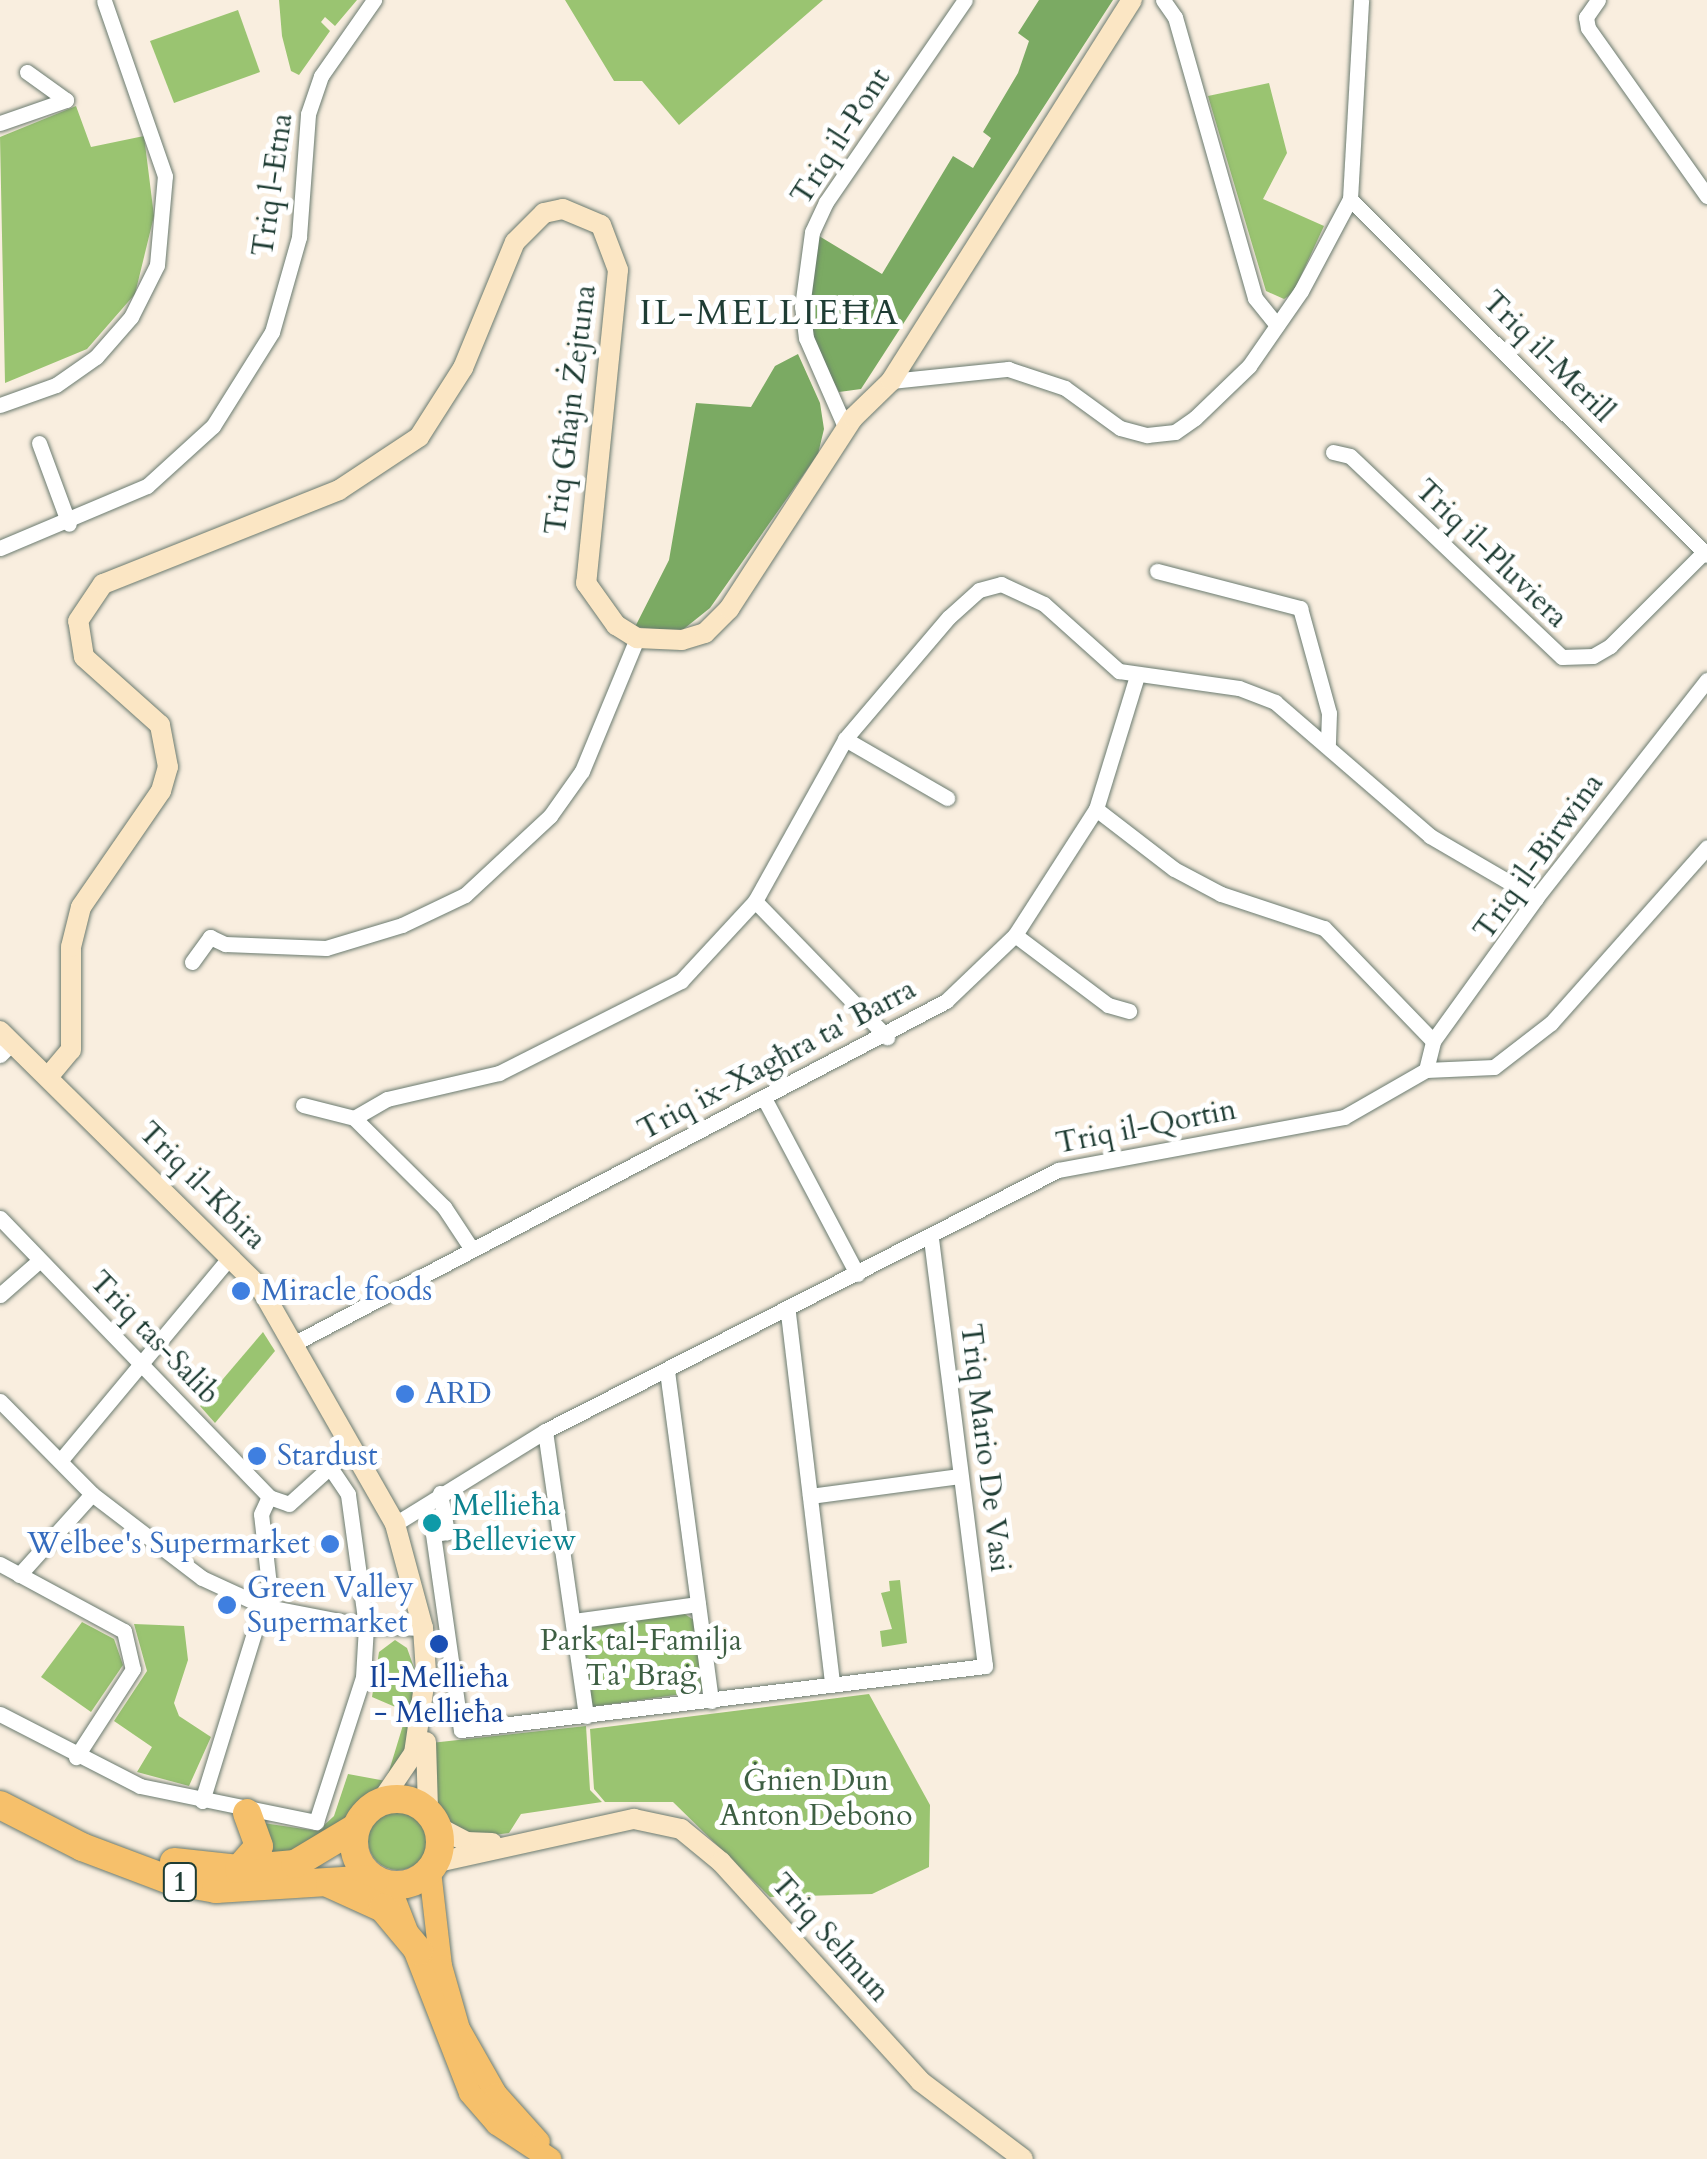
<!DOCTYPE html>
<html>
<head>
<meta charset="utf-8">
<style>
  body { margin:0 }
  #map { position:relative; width:1707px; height:2159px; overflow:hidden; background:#f9eedf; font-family:Cardo,serif }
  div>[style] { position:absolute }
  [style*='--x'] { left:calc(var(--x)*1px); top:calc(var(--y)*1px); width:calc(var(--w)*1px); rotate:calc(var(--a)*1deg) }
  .green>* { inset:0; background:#9ac471 }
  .round { border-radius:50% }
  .forest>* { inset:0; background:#7baa63 }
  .roads { filter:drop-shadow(0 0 2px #6b7b70) drop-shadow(0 0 2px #6b7b70) }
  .street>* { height:15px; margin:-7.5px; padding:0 7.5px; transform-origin:7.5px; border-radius:7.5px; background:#fff }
  .secondary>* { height:20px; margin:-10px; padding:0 10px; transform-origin:10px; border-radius:10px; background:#fbe6c4 }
  .primary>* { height:22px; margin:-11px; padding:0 11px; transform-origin:11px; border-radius:11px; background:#f6c06b }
  .highway>* { height:28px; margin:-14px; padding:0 14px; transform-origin:14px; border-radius:14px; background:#f6c06b }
  .highway>.ring { margin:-14px; padding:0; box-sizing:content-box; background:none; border:28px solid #f6c06b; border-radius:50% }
  .dots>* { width:28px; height:28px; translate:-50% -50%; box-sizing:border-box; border:5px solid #fff; border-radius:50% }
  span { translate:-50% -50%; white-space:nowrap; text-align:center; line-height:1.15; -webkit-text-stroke:10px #fff; paint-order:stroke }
  .shield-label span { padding:2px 8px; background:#fff; border:2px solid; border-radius:8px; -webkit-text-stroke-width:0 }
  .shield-label { font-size:28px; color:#1f3d34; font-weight:700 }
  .street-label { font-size:30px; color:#1f3d34 }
  .shop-label { font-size:30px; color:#366cbe }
  .left { translate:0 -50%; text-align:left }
  .right { translate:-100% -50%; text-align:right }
  .culture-label { font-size:30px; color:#0d838f }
  .park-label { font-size:30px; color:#3e5f43 }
  .transit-label { font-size:30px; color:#164399 }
  .quarter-label { font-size:35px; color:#1f3d34; letter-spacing:2.5px }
</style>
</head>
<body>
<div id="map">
  <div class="green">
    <i style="clip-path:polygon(279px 0,357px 0,335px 26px,325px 17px,321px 22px,330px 31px,299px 75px,291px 71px,282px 36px)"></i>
    <i style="clip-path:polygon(565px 0,823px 0,679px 125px,642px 81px,614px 81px)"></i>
    <i style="clip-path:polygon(238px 10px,260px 72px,174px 103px,150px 41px)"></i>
    <i style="clip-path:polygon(1269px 83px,1287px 153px,1263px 199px,1324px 226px,1293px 293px,1284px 299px,1266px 291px,1208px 96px)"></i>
    <i style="clip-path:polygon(76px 106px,91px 147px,144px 136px,154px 216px,135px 294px,87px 349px,5px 383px,0 137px)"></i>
    <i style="clip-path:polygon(263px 1332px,275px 1351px,215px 1423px,200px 1406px)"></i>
    <i style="clip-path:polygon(900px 1580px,907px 1643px,882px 1647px,880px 1631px,892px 1629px,881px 1593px,890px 1591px,889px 1581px)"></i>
    <i style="clip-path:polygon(680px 1611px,694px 1620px,704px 1691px,590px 1707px,579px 1625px)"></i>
    <i style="clip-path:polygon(82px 1622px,114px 1639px,123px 1665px,91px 1712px,41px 1677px)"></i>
    <i style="clip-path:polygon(134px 1624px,184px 1626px,188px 1660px,174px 1703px,179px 1716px,211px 1737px,189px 1786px,137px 1772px,152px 1747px,114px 1721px,147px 1671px)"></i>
    <i style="clip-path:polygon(395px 1640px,407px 1648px,417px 1676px,414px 1735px,395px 1780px,324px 1843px,267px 1863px,263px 1823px,318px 1831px,334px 1816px,348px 1774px,386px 1781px,407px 1712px,372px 1697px,379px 1652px)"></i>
    <i style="clip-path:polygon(869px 1694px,930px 1805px,929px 1867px,872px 1894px,770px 1897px,673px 1802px,605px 1802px,594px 1789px,590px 1729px)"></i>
    <i style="clip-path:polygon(586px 1726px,590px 1790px,602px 1802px,521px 1814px,509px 1833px,479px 1837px,451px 1826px,432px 1795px,431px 1743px)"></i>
    <i class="round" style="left:368px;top:1810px;width:60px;height:60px"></i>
  </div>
  <div class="forest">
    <i style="clip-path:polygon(1039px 0,1113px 0,861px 389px,839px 392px,815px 347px,808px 313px,819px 236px,882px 274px,953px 156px,973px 168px,991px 138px,983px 132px,1018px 73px,1029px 41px,1018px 33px)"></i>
    <i style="clip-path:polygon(798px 354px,820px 403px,824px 429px,818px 454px,710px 608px,680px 632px,635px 627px,669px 560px,696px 403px,751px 407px,775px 366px)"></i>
  </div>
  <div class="roads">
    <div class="street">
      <i style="--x:1163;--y:0;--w:21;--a:55"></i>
      <i style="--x:1175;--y:17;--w:292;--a:74.1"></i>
      <i style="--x:1255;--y:298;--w:35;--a:51"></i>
      <i style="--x:1598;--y:0;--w:21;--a:125"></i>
      <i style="--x:1586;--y:17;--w:11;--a:80"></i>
      <i style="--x:1588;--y:28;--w:206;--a:54.7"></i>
      <i style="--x:0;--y:123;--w:70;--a:-19.2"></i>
      <i style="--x:66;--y:100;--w:48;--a:-144.3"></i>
      <i style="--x:1350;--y:199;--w:504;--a:44.92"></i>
      <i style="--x:891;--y:381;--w:118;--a:-5.9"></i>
      <i style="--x:1008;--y:369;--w:60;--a:18.4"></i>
      <i style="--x:1065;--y:388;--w:68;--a:36"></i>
      <i style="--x:1120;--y:428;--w:28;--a:15"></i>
      <i style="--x:1147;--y:435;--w:28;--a:-6"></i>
      <i style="--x:1175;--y:432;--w:24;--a:-35"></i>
      <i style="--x:1195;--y:418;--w:75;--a:-43.9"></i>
      <i style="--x:1249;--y:366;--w:91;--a:-55.3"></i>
      <i style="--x:1301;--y:291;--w:104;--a:-62"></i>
      <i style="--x:1350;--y:199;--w:199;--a:-86.8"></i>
      <i style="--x:0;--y:405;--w:59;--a:-19.7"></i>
      <i style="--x:56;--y:385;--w:49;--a:-35"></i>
      <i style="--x:96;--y:357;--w:53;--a:-48.8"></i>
      <i style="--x:131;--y:317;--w:58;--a:-63.4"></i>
      <i style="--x:157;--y:265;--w:89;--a:-84.9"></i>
      <i style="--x:165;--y:176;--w:185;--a:-109.2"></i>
      <i style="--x:846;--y:429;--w:99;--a:-113.7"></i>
      <i style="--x:806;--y:338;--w:31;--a:-97"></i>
      <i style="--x:802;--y:307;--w:76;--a:-82.4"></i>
      <i style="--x:812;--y:232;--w:33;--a:-65"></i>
      <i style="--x:826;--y:202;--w:245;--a:-55.5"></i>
      <i style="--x:39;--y:443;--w:86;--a:69.7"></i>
      <i style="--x:1333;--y:452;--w:17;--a:13"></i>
      <i style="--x:1350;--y:456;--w:292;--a:43.5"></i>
      <i style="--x:1562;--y:657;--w:31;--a:-2"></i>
      <i style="--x:1593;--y:656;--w:20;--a:-30"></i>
      <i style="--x:1610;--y:646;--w:133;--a:-45"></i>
      <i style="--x:0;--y:548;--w:160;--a:-22.9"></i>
      <i style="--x:147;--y:486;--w:89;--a:-42.3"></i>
      <i style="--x:213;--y:426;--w:111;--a:-57.9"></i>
      <i style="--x:272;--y:332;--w:99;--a:-74.1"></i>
      <i style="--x:299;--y:237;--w:123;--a:-85.8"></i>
      <i style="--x:308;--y:114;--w:40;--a:-71.1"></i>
      <i style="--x:321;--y:76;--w:93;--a:-55.1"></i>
      <i style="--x:1157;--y:571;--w:148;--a:14.5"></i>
      <i style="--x:1300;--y:608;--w:109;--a:74.6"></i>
      <i style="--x:1329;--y:713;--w:32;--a:92"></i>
      <i style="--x:845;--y:739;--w:118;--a:30"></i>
      <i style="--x:1096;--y:809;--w:98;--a:37.6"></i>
      <i style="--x:1174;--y:869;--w:53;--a:28"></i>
      <i style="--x:1221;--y:894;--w:108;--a:18.3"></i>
      <i style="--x:1324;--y:928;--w:157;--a:46"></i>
      <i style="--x:755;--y:901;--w:190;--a:45.9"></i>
      <i style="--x:1015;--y:935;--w:116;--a:37"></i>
      <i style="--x:1108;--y:1005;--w:22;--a:16"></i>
      <i style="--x:192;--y:962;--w:31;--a:-54"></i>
      <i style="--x:210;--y:937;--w:17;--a:25"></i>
      <i style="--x:225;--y:944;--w:101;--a:2.3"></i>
      <i style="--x:326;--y:948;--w:79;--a:-16.8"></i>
      <i style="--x:402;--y:925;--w:70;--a:-25.5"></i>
      <i style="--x:465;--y:895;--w:116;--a:-42.9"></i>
      <i style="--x:550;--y:816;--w:55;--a:-54.6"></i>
      <i style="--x:582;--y:771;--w:144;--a:-67.5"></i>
      <i style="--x:0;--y:1055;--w:16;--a:-45"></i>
      <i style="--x:1426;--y:1070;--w:30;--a:-76"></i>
      <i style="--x:1433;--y:1041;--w:176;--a:-54.2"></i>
      <i style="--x:1536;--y:898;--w:277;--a:-51.9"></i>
      <i style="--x:765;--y:1100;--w:197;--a:62.1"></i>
      <i style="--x:303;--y:1105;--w:53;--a:14.3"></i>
      <i style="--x:354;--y:1118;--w:38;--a:-30"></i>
      <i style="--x:387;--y:1099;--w:115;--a:-13.1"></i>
      <i style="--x:499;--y:1073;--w:204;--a:-26.8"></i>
      <i style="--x:681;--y:981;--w:109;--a:-47.2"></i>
      <i style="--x:755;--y:901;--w:185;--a:-60.9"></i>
      <i style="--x:845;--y:739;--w:160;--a:-49.6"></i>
      <i style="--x:949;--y:617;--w:40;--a:-42"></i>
      <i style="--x:979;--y:590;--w:23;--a:-15"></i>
      <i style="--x:1001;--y:584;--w:47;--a:24.9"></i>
      <i style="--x:1044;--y:604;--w:101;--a:41.8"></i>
      <i style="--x:1119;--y:671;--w:121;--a:8.1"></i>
      <i style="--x:1239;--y:688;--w:39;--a:21"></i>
      <i style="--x:1275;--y:702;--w:205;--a:40.8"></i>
      <i style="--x:1430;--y:836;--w:123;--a:30.3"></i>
      <i style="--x:354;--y:1118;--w:127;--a:44.7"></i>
      <i style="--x:444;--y:1207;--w:49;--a:56.6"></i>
      <i style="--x:0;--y:1218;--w:388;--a:46"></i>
      <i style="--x:269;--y:1497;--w:21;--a:19"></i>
      <i style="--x:289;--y:1504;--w:85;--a:-42.1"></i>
      <i style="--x:0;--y:1295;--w:53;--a:-41.2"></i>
      <i style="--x:788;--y:1313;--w:374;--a:83.2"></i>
      <i style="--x:293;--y:1344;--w:738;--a:-27.71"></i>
      <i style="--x:946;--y:1001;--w:95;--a:-43.7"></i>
      <i style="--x:1015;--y:935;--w:150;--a:-57.3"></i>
      <i style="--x:1096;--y:809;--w:139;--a:-72.9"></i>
      <i style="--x:667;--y:1371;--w:333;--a:82.4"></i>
      <i style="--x:0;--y:1401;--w:131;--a:45.3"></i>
      <i style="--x:92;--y:1494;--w:138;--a:37.4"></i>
      <i style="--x:202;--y:1578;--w:67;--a:24.7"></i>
      <i style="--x:263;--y:1606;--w:105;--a:11"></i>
      <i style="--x:366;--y:1626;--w:57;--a:2"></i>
      <i style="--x:545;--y:1431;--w:288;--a:81.8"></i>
      <i style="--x:60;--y:1461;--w:267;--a:-50.2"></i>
      <i style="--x:440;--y:1493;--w:40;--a:80"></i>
      <i style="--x:447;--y:1532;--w:14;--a:172"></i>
      <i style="--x:433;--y:1534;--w:198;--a:81.9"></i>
      <i style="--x:461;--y:1730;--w:528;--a:-6.96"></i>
      <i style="--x:985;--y:1666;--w:432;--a:-97.2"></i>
      <i style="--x:810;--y:1496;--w:151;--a:-7.6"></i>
      <i style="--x:395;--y:1524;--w:176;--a:-31.8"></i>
      <i style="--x:545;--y:1431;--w:576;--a:-26.97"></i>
      <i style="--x:1058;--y:1170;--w:291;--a:-10.5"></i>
      <i style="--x:1344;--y:1117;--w:95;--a:-29.8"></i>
      <i style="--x:1426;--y:1070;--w:68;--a:-2.5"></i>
      <i style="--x:1494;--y:1067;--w:72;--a:-37.7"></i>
      <i style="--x:1551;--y:1023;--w:235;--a:-48.4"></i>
      <i style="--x:0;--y:1564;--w:141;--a:28.4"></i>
      <i style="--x:124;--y:1631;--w:39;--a:77"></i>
      <i style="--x:133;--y:1669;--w:105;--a:122.9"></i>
      <i style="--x:19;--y:1575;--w:109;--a:-48"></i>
      <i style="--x:574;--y:1621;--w:125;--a:-7.8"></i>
      <i style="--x:0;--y:1714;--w:157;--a:27.2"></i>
      <i style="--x:140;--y:1786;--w:180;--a:11.6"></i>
      <i style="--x:316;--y:1822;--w:152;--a:-72"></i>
      <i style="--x:363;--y:1677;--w:51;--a:-86.6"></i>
      <i style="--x:366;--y:1626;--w:133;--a:-97.8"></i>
      <i style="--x:348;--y:1494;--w:32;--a:-124"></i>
      <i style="--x:202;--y:1801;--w:226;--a:-72.8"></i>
      <i style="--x:269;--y:1585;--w:71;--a:-96.4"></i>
      <i style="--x:261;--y:1514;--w:19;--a:-65"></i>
    </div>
    <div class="secondary">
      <i style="--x:0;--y:1031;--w:365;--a:44.6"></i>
      <i style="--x:260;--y:1287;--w:273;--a:60.3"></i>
      <i style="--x:395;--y:1524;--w:108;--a:74.9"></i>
      <i style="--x:423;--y:1628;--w:44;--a:86.1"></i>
      <i style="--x:426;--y:1672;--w:82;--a:98.4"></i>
      <i style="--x:414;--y:1753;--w:60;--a:124.2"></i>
      <i style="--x:48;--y:1077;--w:35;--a:-50"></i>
      <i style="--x:71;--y:1050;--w:103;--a:-90"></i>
      <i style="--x:71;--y:947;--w:41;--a:-76"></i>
      <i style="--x:81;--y:907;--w:141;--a:-55.4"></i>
      <i style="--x:161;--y:791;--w:25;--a:-74"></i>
      <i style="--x:168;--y:767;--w:43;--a:-100.8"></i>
      <i style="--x:160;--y:725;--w:102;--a:-138.2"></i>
      <i style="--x:84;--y:657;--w:36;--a:-99"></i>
      <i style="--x:78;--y:621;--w:45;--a:-56"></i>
      <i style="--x:103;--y:584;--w:254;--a:-21.7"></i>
      <i style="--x:339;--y:490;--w:96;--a:-33.5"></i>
      <i style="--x:419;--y:437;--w:82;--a:-57.5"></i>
      <i style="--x:463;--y:368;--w:136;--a:-67.6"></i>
      <i style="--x:515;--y:242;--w:41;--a:-45"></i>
      <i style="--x:544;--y:213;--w:19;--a:-12"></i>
      <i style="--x:563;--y:209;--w:41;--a:22.8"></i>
      <i style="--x:601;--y:225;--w:48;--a:69.3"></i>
      <i style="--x:618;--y:270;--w:315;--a:95.8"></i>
      <i style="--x:586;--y:583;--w:52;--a:54.5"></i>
      <i style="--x:616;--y:625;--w:25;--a:32"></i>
      <i style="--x:637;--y:638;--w:45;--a:2.5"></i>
      <i style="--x:682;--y:640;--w:24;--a:-17"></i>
      <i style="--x:705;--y:633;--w:34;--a:-45"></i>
      <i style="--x:729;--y:609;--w:228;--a:-57"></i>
      <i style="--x:853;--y:418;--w:53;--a:-44.2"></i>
      <i style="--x:891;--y:381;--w:451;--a:-57.7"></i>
      <i style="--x:426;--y:1742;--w:68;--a:88.3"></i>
      <i style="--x:442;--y:1829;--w:27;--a:28"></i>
      <i style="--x:466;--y:1842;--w:26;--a:2"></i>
      <i style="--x:438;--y:1862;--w:201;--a:-12.4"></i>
      <i style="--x:634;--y:1819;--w:48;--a:12"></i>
      <i style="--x:681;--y:1829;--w:52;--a:39.5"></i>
      <i style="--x:721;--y:1862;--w:296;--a:47.7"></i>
      <i style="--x:920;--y:2081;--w:129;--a:37.1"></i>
    </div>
    <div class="primary">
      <i style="--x:430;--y:1871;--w:96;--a:83.4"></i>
      <i style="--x:441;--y:1966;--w:66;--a:74.1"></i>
      <i style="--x:459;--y:2029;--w:75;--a:60.4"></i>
      <i style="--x:496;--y:2094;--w:64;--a:48.1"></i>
      <i style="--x:389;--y:1885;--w:223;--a:68.7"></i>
      <i style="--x:470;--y:2093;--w:41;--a:48.9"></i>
      <i style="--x:497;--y:2124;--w:64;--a:33.4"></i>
    </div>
    <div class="highway">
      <i class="ring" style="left:354px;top:1799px;width:58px;height:58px"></i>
      <i style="--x:0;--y:1805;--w:92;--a:27.1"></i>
      <i style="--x:82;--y:1847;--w:96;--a:20.7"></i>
      <i style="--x:172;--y:1881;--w:45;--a:10.3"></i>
      <i style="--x:216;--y:1889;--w:159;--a:-3.6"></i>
      <i style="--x:174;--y:1862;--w:65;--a:6.1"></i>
      <i style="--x:239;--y:1869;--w:56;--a:-5.1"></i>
      <i style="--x:295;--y:1864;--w:70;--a:-31"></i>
      <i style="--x:239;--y:1869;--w:30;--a:-49"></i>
      <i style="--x:259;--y:1846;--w:35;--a:-110"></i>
      <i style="--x:330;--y:1884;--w:58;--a:24.4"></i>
      <i style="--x:383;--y:1908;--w:56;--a:50.1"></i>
    </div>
  </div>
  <div class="dots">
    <i style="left:241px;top:1291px;background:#3f7fe0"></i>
    <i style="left:405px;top:1394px;background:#3f7fe0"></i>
    <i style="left:257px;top:1456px;background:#3f7fe0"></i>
    <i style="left:432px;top:1523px;background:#0f9aa8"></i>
    <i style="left:330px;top:1544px;background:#3f7fe0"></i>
    <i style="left:227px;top:1605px;background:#3f7fe0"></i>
    <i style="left:439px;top:1644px;background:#1a4fb4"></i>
  </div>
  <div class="shield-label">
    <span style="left:180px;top:1882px">1</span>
  </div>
  <div class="street-label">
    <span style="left:841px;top:137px;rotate:-57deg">Triq il-Pont</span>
    <span style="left:273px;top:185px;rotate:-82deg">Triq l-Etna</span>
    <span style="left:1548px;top:357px;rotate:45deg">Triq il-Merill</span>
    <span style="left:571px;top:410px;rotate:-83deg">Triq Għajn Żejtuna</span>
    <span style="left:1491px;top:554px;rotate:44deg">Triq il-Pluviera</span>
    <span style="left:1539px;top:857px;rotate:-54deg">Triq il-Birwina</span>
    <span style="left:777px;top:1060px;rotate:-28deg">Triq ix-Xagħra ta' Barra</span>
    <span style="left:1146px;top:1127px;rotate:-11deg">Triq il-Qortin</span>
    <span style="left:202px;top:1186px;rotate:45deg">Triq il-Kbira</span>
    <span style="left:154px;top:1338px;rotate:46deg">Triq tas-Salib</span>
    <span style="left:985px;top:1448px;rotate:83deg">Triq Mario De Vasi</span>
    <span style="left:830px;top:1938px;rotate:48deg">Triq Selmun</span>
  </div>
  <div class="shop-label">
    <span class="left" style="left:261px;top:1291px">Miracle foods</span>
    <span class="left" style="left:425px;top:1394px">ARD</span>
    <span class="left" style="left:277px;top:1456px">Stardust</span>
    <span class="right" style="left:310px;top:1544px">Welbee's Supermarket</span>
    <span class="left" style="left:247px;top:1605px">Green Valley<br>Supermarket</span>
  </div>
  <div class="culture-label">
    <span class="left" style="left:452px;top:1523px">Mellieħa<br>Belleview</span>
  </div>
  <div class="park-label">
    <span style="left:641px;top:1658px">Park tal-Familja<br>Ta' Braġ</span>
    <span style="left:816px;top:1798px">Ġnien Dun<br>Anton Debono</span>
  </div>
  <div class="transit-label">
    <span style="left:439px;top:1695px">Il-Mellieħa<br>- Mellieħa</span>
  </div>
  <div class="quarter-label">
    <span style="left:770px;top:313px">IL-MELLIEĦA</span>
  </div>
</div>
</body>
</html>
